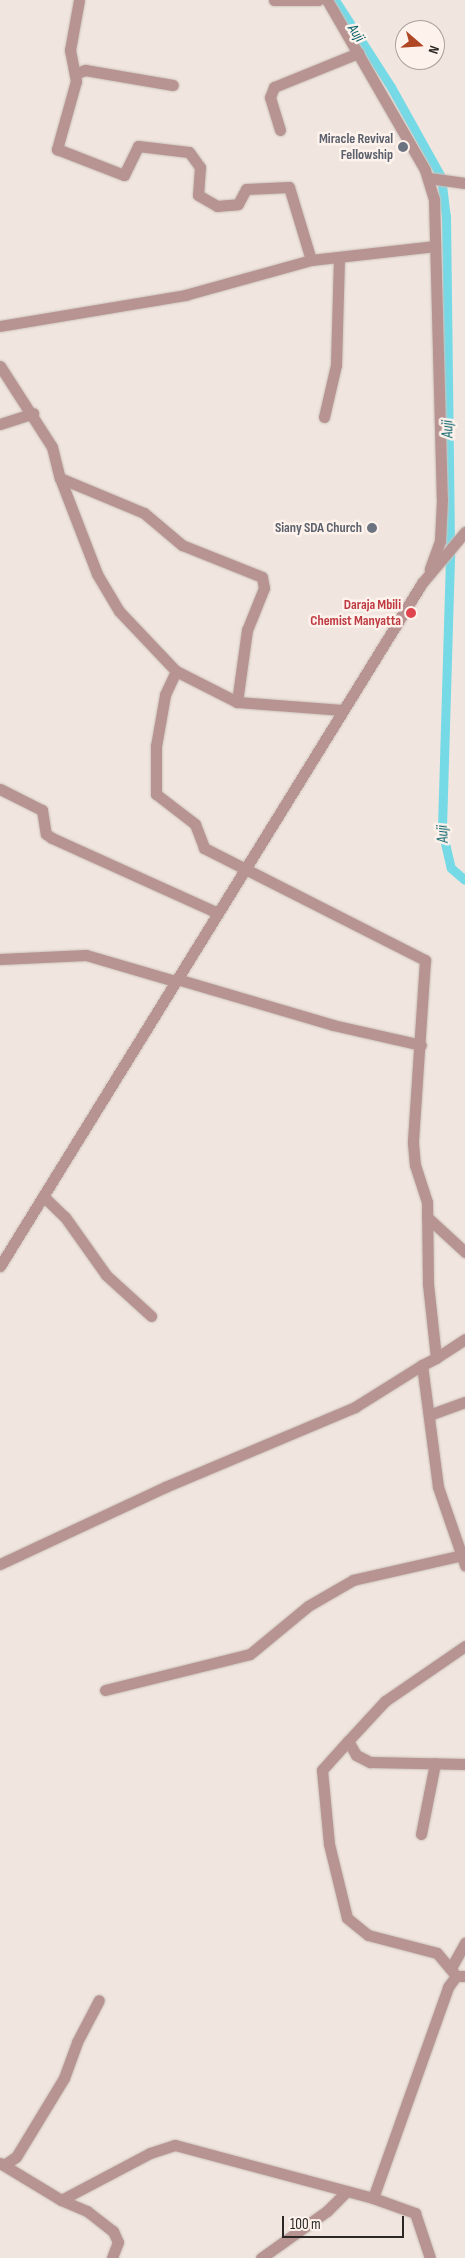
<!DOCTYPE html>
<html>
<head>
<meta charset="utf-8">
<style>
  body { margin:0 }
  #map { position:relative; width:465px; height:2258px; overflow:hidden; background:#f1e6df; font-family:"Sofia Sans Condensed",sans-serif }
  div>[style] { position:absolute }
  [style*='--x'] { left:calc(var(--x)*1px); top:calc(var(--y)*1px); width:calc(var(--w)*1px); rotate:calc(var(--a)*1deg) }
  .canal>* { height:9px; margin:-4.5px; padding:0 4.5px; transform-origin:4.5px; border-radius:4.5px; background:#75d9e6 }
  .roads { filter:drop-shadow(0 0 1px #cdc4bd) drop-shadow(0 0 1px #cdc4bd) }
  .minor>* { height:11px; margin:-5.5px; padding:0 5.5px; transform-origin:5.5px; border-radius:5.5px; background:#b79492 }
  .dots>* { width:14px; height:14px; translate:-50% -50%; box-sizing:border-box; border:2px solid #fef3ec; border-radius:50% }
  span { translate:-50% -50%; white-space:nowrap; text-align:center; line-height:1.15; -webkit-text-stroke:5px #fef3ec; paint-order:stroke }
  .worship-label { font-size:14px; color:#5b616d; font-weight:700 }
  .right { translate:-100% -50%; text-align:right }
  .health-label { font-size:14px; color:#be3a42; font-weight:700 }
  .water-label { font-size:15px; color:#056069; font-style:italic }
  .north { position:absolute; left:395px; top:20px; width:50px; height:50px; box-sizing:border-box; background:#fef3ec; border:1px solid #aaa19c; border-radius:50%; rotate:109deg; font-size:14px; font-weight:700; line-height:20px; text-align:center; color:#2b2724 }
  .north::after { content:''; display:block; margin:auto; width:18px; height:22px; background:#af4725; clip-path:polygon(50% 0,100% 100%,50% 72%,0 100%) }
  .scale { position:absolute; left:282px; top:2216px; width:122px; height:22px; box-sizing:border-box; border:2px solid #2b2724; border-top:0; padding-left:6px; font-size:15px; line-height:18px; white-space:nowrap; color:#2b2724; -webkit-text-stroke:4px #fef3ec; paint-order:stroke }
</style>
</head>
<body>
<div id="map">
  <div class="canal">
    <i style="--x:335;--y:0;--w:103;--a:57.2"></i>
    <i style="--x:391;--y:87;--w:103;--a:60.9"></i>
    <i style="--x:441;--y:177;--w:39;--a:83"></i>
    <i style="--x:446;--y:216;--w:342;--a:89.3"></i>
    <i style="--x:450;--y:558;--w:272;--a:91.7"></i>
    <i style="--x:442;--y:830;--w:39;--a:77"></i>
    <i style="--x:451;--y:868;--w:18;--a:41"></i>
  </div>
  <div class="roads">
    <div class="minor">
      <i style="--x:79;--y:0;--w:51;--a:100.2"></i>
      <i style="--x:70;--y:50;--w:32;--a:79"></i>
      <i style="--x:76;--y:81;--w:71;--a:105.6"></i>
      <i style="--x:57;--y:149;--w:72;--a:21.2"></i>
      <i style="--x:124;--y:175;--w:32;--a:-64"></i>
      <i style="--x:138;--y:146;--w:51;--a:6.7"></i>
      <i style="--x:189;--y:152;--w:19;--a:54"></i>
      <i style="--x:200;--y:167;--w:28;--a:94"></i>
      <i style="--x:198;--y:195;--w:22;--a:30"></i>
      <i style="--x:217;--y:206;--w:21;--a:-5"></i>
      <i style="--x:238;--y:204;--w:17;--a:-62"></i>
      <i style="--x:246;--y:189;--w:43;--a:-2.7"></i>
      <i style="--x:289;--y:187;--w:76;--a:73.2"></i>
      <i style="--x:274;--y:0;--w:44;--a:0"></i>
      <i style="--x:327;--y:0;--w:196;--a:60"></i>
      <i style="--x:425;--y:170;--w:30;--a:73"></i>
      <i style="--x:434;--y:199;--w:301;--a:88.5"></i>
      <i style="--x:442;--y:500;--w:41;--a:92.8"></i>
      <i style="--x:440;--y:541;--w:30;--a:110"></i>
      <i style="--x:77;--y:73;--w:9;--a:-21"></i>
      <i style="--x:85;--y:70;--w:89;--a:9.7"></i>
      <i style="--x:280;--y:130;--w:34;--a:-107"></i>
      <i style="--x:270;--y:97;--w:11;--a:-68"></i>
      <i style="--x:274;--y:87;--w:91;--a:-22"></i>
      <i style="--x:429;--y:178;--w:36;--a:8"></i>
      <i style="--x:0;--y:326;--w:188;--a:-9.5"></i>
      <i style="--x:185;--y:295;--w:131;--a:-15.5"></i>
      <i style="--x:311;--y:260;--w:125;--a:-6.4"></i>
      <i style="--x:0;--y:366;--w:96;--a:57.3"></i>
      <i style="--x:52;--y:447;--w:32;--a:76"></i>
      <i style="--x:60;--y:478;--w:103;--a:68.9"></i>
      <i style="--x:97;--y:574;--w:43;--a:59.3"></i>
      <i style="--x:119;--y:611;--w:83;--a:46.5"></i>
      <i style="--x:176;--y:671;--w:68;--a:26.9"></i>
      <i style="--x:237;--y:702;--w:106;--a:4.3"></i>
      <i style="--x:324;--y:417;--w:53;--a:-77"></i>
      <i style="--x:336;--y:365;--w:107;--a:-88.4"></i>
      <i style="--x:0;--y:424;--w:35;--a:-18"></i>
      <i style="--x:60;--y:478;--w:91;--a:22.6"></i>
      <i style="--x:144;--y:513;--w:50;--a:40.1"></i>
      <i style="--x:182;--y:545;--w:86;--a:21.8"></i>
      <i style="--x:262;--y:577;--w:11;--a:80"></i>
      <i style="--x:264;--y:588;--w:45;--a:112"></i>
      <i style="--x:247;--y:630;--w:73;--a:97.9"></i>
      <i style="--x:176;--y:671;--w:26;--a:115"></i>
      <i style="--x:165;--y:695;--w:52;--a:100"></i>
      <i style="--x:156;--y:746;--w:48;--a:90"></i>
      <i style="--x:156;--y:794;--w:49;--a:37.6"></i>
      <i style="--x:195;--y:824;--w:26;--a:69"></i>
      <i style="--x:204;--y:848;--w:248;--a:26.9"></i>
      <i style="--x:425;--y:960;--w:183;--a:93.8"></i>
      <i style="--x:413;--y:1143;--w:22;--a:85"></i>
      <i style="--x:415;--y:1165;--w:39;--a:72"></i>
      <i style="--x:427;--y:1202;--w:82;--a:89.3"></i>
      <i style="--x:428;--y:1284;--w:74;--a:83.8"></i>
      <i style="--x:436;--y:1358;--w:16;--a:153"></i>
      <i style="--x:422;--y:1365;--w:123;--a:82.5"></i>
      <i style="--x:438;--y:1487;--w:83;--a:70.9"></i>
      <i style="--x:0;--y:789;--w:47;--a:26.6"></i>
      <i style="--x:42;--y:810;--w:24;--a:81"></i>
      <i style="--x:46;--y:834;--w:7;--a:34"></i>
      <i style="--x:52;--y:838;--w:182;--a:24.3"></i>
      <i style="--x:0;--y:959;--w:86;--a:-2.7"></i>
      <i style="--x:86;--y:955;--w:93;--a:16.3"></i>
      <i style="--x:177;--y:979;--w:163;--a:16.4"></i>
      <i style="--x:333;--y:1025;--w:90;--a:12.8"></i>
      <i style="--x:43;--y:1196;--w:30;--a:44"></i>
      <i style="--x:65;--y:1217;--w:71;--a:54.7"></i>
      <i style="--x:106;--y:1275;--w:61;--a:42.3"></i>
      <i style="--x:427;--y:1217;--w:52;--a:42.6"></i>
      <i style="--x:0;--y:1266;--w:803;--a:-58.29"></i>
      <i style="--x:422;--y:583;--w:67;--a:-49.9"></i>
      <i style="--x:436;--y:1358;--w:35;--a:-33"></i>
      <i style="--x:429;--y:1415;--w:38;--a:-20"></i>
      <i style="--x:0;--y:1564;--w:182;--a:-25"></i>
      <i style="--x:165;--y:1487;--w:206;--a:-22.8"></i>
      <i style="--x:355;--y:1407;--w:79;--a:-32.1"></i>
      <i style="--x:465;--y:1646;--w:97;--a:145.5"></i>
      <i style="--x:385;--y:1701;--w:54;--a:132.8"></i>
      <i style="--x:348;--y:1741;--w:16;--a:60"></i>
      <i style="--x:356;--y:1755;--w:16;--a:27"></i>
      <i style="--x:370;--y:1762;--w:95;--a:1.2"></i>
      <i style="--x:105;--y:1690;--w:149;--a:-13.9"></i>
      <i style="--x:250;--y:1654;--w:75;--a:-39.6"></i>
      <i style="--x:308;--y:1606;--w:52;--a:-30"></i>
      <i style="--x:353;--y:1580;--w:112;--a:-12.9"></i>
      <i style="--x:348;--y:1741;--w:39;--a:132"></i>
      <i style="--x:322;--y:1770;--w:74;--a:84.6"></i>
      <i style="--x:329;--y:1844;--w:76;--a:76.3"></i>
      <i style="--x:347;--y:1918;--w:27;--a:39"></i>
      <i style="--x:368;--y:1935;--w:71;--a:14.6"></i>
      <i style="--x:437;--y:1953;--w:30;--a:50"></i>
      <i style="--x:421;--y:1834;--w:72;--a:-78.8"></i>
      <i style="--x:451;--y:1968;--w:29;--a:-61"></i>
      <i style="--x:0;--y:2163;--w:71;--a:31.2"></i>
      <i style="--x:61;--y:2200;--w:101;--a:-27.8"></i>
      <i style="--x:150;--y:2153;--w:26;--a:-18"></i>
      <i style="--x:175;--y:2145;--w:205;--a:15"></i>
      <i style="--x:373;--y:2198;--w:224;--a:-70.4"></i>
      <i style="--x:448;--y:1987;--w:14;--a:-54"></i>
      <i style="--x:456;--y:1976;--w:9;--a:0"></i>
      <i style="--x:4;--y:2165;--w:14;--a:-34"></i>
      <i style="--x:16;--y:2157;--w:92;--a:-58.7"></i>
      <i style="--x:64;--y:2078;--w:38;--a:-70"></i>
      <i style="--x:77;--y:2042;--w:47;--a:-62.4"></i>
      <i style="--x:373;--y:2198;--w:45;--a:19.7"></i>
      <i style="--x:415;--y:2213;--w:47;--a:71.6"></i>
      <i style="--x:61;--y:2200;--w:28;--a:23"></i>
      <i style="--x:87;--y:2211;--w:33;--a:38"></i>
      <i style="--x:113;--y:2231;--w:12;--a:66"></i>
      <i style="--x:118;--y:2242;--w:17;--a:111"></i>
      <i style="--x:261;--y:2258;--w:81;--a:-35.5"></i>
      <i style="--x:327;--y:2211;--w:28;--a:-45"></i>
    </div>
  </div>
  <div class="dots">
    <i style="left:403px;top:147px;background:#6b7280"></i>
    <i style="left:372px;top:528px;background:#6b7280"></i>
    <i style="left:411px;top:613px;background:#e0444e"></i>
  </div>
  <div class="worship-label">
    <span class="right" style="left:393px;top:147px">Miracle Revival<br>Fellowship</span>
    <span class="right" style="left:362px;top:528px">Siany SDA Church</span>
  </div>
  <div class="health-label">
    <span class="right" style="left:401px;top:613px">Daraja Mbili<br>Chemist Manyatta</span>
  </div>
  <div class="water-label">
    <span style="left:356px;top:33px;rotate:57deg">Auji</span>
    <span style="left:448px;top:429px;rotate:-91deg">Auji</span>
    <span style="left:443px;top:834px;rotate:-93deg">Auji</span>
  </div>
  <div class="north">N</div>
  <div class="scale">100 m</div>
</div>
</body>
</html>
